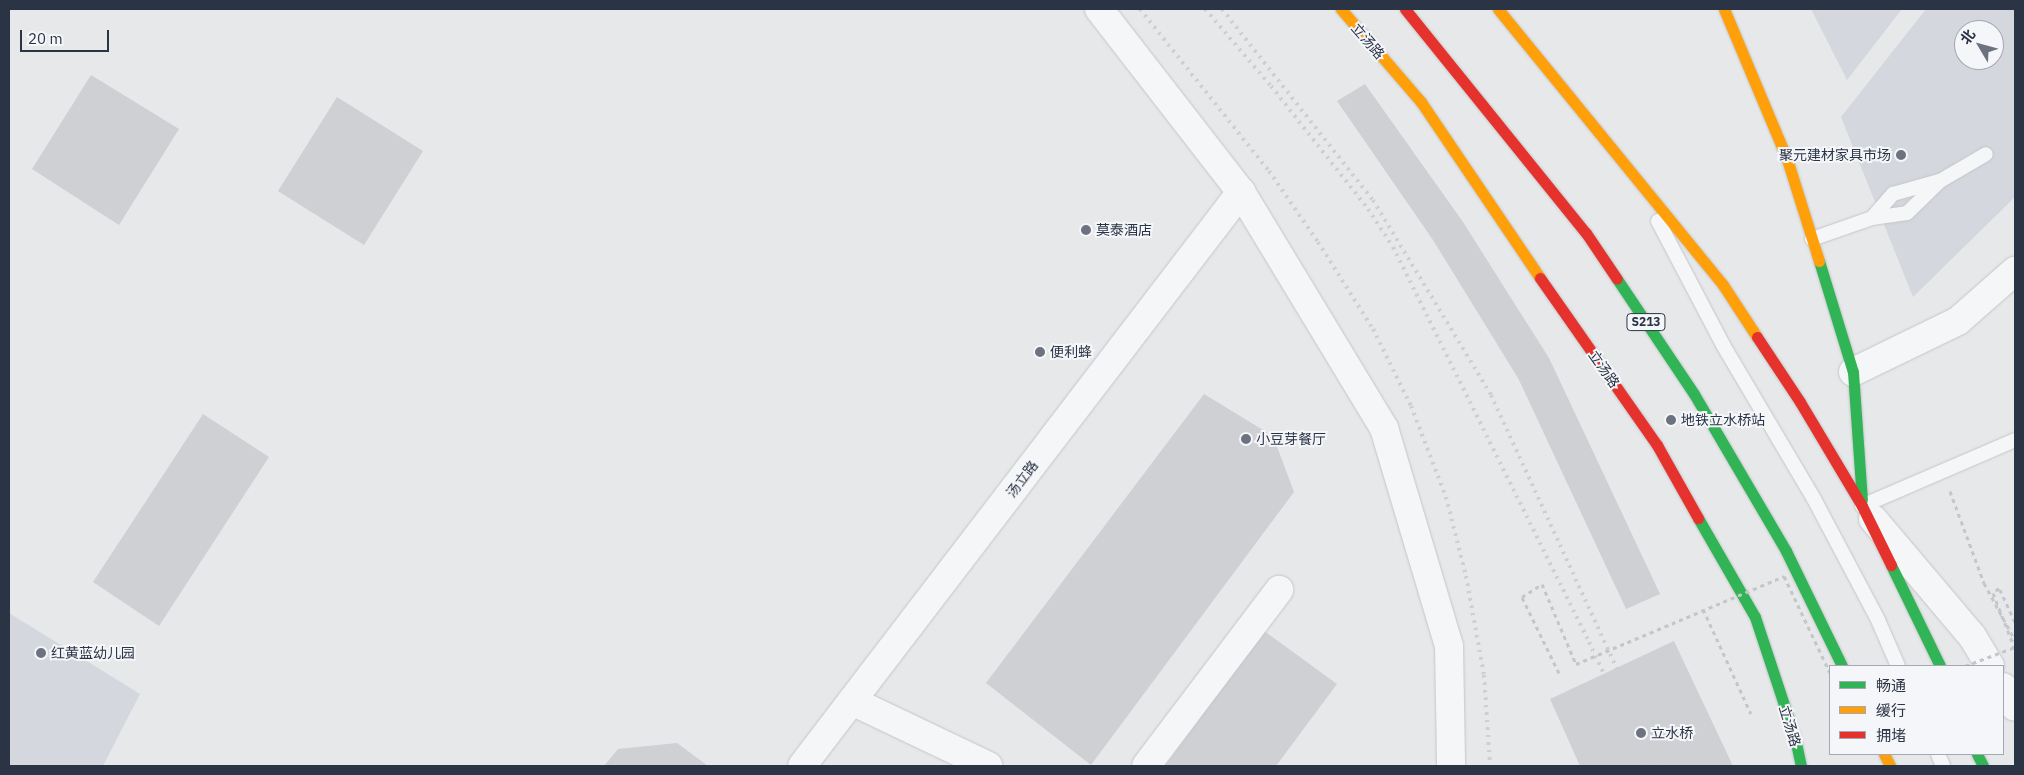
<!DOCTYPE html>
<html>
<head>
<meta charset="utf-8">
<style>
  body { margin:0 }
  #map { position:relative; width:2024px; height:775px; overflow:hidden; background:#e6e8ea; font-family:"IBM Plex Sans","Noto Sans SC",sans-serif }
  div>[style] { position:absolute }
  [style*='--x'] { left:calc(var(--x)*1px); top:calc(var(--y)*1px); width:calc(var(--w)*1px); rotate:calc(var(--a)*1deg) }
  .built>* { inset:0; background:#d4d7dd }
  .building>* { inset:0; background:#ced0d3 }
  .path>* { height:3px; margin-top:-1.5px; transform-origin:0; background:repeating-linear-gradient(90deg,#c5c6ca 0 4px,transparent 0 8px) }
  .roads { filter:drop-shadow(0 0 1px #c4c6c8) drop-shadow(0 0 1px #c4c6c8) }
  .lane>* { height:14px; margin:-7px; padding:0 7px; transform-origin:7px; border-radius:7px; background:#f5f6f7 }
  .street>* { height:28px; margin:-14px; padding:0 14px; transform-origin:14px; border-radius:14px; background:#f5f6f7 }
  .fast>* { height:11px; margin:-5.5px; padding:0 5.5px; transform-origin:5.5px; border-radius:5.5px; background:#30b455 }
  .slow>* { height:11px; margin:-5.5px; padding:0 5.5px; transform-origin:5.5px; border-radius:5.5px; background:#ff9f0a }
  .jam>* { height:11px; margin:-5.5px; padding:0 5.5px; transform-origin:5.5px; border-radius:5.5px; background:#e5322d }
  .rail>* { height:4px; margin-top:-2px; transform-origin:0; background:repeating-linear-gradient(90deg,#cecfd2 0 2.5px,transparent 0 7.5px) }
  .path-bridge>* { height:3px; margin-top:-1.5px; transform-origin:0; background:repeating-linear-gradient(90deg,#c5c6ca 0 4px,transparent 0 8px) }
  .dots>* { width:14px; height:14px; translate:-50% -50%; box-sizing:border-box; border:2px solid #f4f6f9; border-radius:50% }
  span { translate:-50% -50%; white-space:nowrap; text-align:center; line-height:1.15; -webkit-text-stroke:4px #f4f6f9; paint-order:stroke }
  .shield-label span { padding:1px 4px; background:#f4f6f9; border:1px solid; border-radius:4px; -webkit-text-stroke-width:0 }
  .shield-label { font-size:12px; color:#2b3445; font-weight:700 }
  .street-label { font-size:14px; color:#2b3445 }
  .poi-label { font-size:14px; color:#2b3445 }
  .right { translate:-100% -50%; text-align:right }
  .left { translate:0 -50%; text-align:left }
  .frame { position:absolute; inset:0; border:10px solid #2b3445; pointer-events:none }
  .legend { position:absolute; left:1829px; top:665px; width:175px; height:90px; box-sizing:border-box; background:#f4f6f9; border:1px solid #a4a8b1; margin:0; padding:6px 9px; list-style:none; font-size:15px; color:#2b3445 }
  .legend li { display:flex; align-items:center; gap:10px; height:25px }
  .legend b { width:25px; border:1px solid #a4a8b1 }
  .north { position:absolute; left:1954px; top:20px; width:50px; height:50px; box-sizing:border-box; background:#f4f6f9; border:1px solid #a4a8b1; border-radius:50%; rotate:307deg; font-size:14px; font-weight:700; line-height:20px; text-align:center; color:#2b3445 }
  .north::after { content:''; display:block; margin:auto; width:18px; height:22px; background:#6c737f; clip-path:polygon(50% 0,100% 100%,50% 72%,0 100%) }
  .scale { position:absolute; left:20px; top:30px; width:89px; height:22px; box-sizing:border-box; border:2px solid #2b3445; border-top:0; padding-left:6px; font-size:15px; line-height:18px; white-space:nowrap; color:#2b3445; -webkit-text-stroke:4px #f4f6f9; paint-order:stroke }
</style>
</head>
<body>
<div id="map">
  <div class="built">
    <i style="clip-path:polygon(1811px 9px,1902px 9px,1847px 80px)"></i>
    <i style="clip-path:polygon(evenodd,1926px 9px,2015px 9px,2015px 197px,1913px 297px,1841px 117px,1926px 9px,1964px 30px,1994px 30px,1994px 60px,1964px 60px,1964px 30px)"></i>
    <i style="clip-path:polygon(9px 613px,140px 694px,103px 766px,9px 766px)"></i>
  </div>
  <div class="building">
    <i style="clip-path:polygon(91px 75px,179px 129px,119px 225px,32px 169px)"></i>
    <i style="clip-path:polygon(1365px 84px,1463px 222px,1549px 358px,1660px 594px,1626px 609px,1518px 378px,1433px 240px,1337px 101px)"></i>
    <i style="clip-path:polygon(337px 97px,423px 151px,364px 245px,278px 191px)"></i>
    <i style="clip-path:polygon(1204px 394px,1273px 436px,1294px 492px,1091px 765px,986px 683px)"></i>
    <i style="clip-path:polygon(203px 414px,269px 457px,159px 626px,93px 582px)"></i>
    <i style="clip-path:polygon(1264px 631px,1337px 684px,1276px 766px,1165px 766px)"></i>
    <i style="clip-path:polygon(1674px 641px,1733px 766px,1580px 766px,1550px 699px)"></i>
    <i style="clip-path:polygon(677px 743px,708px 766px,604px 766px,618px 749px)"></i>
  </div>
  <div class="path">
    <i style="--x:1950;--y:491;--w:98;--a:69.7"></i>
    <i style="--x:1984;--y:583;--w:65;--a:61.5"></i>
    <i style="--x:1703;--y:609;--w:115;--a:65.4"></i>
  </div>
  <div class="roads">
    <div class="lane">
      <i style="--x:1872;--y:218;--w:32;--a:-49"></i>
      <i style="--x:1893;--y:194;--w:48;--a:-15.8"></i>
      <i style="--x:1658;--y:221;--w:140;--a:62.3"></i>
      <i style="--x:1723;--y:345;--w:179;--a:59.4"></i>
      <i style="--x:1814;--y:499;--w:137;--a:62.1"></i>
      <i style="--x:1878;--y:620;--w:50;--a:66.5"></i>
      <i style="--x:1812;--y:239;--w:64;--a:-19.3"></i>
      <i style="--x:1872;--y:218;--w:35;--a:-8"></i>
      <i style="--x:1907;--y:213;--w:46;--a:-44.1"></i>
      <i style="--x:1940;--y:181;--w:53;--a:-30.4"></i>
      <i style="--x:1862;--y:506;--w:167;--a:-23.3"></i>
      <i style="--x:1938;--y:754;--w:13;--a:67"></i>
    </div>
    <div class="street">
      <i style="--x:1099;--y:9;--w:232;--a:52.2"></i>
      <i style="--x:1241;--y:192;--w:276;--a:58.8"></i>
      <i style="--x:1384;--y:428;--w:227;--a:73.4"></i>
      <i style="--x:1449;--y:646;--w:120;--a:89"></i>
      <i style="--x:1853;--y:372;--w:117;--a:-25.9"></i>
      <i style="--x:1958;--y:321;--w:76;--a:-41.3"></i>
      <i style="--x:1873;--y:519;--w:153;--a:49.8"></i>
      <i style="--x:1972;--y:636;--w:35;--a:59"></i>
      <i style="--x:2003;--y:687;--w:23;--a:59"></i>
      <i style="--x:852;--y:701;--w:151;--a:25.5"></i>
      <i style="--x:802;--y:766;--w:723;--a:-52.59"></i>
      <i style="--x:1146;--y:766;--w:221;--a:-52.9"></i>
    </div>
    <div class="fast">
      <i style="--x:1819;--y:261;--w:116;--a:73"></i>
      <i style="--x:1853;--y:372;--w:128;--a:86"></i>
      <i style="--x:1617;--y:279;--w:138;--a:56.2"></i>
      <i style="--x:1694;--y:394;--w:182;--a:59.6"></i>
      <i style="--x:1786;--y:551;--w:128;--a:64"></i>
      <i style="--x:1698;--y:518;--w:114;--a:60.1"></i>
      <i style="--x:1755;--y:617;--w:127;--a:71.7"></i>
      <i style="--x:1795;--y:738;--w:29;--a:78"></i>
      <i style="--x:1891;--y:565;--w:112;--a:64.1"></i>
      <i style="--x:1977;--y:754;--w:13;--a:63"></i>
    </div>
    <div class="slow">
      <i style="--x:1341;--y:9;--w:123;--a:49.3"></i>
      <i style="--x:1421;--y:102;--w:212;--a:55.9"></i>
      <i style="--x:1498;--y:9;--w:356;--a:50.8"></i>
      <i style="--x:1723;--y:285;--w:62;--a:56.8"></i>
      <i style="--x:1724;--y:9;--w:163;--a:67.2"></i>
      <i style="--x:1787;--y:159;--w:107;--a:72.6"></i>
      <i style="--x:1884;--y:754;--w:13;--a:63"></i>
    </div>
    <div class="jam">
      <i style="--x:1405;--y:9;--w:288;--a:51.1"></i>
      <i style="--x:1586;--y:233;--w:55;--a:56"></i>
      <i style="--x:1540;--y:278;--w:204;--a:55"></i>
      <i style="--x:1657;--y:445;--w:84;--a:60.7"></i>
      <i style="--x:1757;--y:337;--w:78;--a:56.5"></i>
      <i style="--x:1800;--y:402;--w:121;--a:59.2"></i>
      <i style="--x:1862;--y:506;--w:66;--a:63.8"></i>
    </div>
  </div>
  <div class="rail">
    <i style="--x:1140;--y:9;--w:207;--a:51.5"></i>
    <i style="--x:1269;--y:171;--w:86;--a:55.4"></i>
    <i style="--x:1318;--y:242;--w:103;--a:57.7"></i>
    <i style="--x:1373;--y:329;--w:86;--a:63.7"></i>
    <i style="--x:1411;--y:406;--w:97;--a:69"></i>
    <i style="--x:1446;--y:497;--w:81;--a:75.8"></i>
    <i style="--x:1466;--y:576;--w:101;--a:79.7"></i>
    <i style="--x:1484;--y:675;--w:91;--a:86.2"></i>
    <i style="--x:1205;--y:9;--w:101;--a:49.4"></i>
    <i style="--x:1271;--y:86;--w:157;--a:51.7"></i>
    <i style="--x:1368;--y:209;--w:45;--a:56.7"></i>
    <i style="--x:1393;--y:247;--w:441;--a:63.6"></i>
    <i style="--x:1589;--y:642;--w:137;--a:64.9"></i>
    <i style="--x:1222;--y:9;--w:243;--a:51.7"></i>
    <i style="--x:1373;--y:200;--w:228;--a:58.8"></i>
    <i style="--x:1491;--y:395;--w:409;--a:65.3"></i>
  </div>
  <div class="path-bridge">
    <i style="--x:2015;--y:622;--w:38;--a:-115"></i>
    <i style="--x:1999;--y:588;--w:8;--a:140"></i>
    <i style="--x:1993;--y:593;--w:60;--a:68.6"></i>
    <i style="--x:1965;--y:666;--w:53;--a:-20.8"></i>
    <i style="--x:1559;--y:673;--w:85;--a:-116"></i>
    <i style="--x:1522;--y:597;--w:24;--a:-33"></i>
    <i style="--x:1542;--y:584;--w:87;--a:67"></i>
    <i style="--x:1576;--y:664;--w:226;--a:-22.9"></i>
    <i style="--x:1784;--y:576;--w:107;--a:64.6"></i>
  </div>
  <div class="dots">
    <i style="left:1901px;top:155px;background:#6c737f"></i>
    <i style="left:1086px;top:230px;background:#6c737f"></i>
    <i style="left:1040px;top:352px;background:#6c737f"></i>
    <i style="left:1671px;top:420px;background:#6c737f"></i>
    <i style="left:1246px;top:439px;background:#6c737f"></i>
    <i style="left:41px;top:653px;background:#6c737f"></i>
    <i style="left:1641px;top:733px;background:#6c737f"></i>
  </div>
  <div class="shield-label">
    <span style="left:1646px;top:322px">S213</span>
  </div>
  <div class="street-label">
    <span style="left:1368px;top:41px;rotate:49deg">立汤路</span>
    <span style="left:1604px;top:369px;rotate:55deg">立汤路</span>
    <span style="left:1022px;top:479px;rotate:-53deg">汤立路</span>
    <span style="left:1790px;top:726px;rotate:73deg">立汤路</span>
  </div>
  <div class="poi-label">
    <span class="right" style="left:1891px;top:155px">聚元建材家具市场</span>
    <span class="left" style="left:1096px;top:230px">莫泰酒店</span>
    <span class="left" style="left:1050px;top:352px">便利蜂</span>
    <span class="left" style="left:1681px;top:420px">地铁立水桥站</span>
    <span class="left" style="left:1256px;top:439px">小豆芽餐厅</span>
    <span class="left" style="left:51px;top:653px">红黄蓝幼儿园</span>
    <span class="left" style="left:1651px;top:733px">立水桥</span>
  </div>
  <div class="frame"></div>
  <ul class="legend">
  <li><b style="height:6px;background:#30b455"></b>畅通</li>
  <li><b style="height:6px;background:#ff9f0a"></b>缓行</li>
  <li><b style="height:6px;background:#e5322d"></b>拥堵</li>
  </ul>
  <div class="north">北</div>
  <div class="scale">20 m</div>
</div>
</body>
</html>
